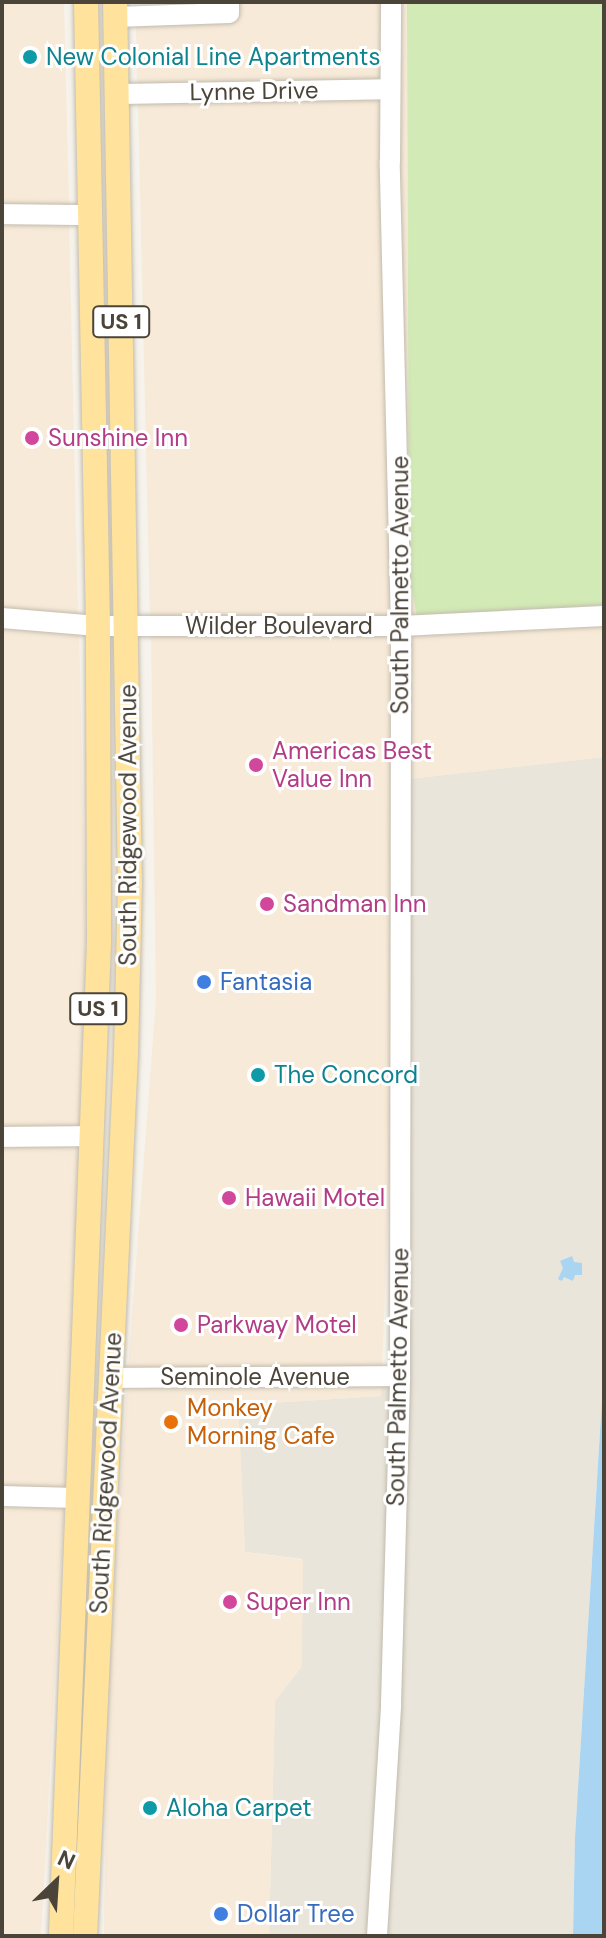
<!DOCTYPE html>
<html>
<head>
<meta charset="utf-8">
<style>
  body { margin:0 }
  #map { position:relative; width:606px; height:1938px; overflow:hidden; background:#f6f3ec; font-family:"DM Sans",sans-serif }
  div>[style] { position:absolute }
  [style*='--x'] { left:calc(var(--x)*1px); top:calc(var(--y)*1px); width:calc(var(--w)*1px); rotate:calc(var(--a)*1deg) }
  .residential>* { inset:0; background:#eae5da }
  .commercial>* { inset:0; background:#f7ead8 }
  .green>* { inset:0; background:#d2eab5 }
  .water>* { inset:0; background:#a9d4f2 }
  .roads { filter:drop-shadow(0 0 2px #c2bbae) drop-shadow(0 0 2px #c2bbae) }
  .minor>* { height:20px; margin:-10px; padding:0 10px; transform-origin:10px; border-radius:10px; background:#fff }
  .major>* { height:24px; margin:-12px; padding:0 12px; transform-origin:12px; border-radius:12px; background:#ffe39c }
  .dots>* { width:22px; height:22px; translate:-50% -50%; box-sizing:border-box; border:4px solid #fff; border-radius:50% }
  span { translate:-50% -50%; white-space:nowrap; text-align:center; line-height:1.15; -webkit-text-stroke:6px #fff; paint-order:stroke }
  .shield-label span { padding:2px 6px; background:#fff; border:2px solid; border-radius:6px; -webkit-text-stroke-width:0 }
  .shield-label { font-size:22px; color:#4b4439; font-weight:700 }
  .culture-label { font-size:24px; color:#0d838f }
  .left { translate:0 -50%; text-align:left }
  .street-label { font-size:24px; color:#4b4439 }
  .hotel-label { font-size:24px; color:#b23c85 }
  .shop-label { font-size:24px; color:#366cbe }
  .food-label { font-size:24px; color:#c56008 }
  .frame { position:absolute; inset:0; border:4px solid #4b4439; pointer-events:none }
  .north { position:absolute; left:16px; top:1842px; width:80px; height:80px; -webkit-text-stroke:6px #fff; paint-order:stroke; rotate:25deg; font-size:22px; font-weight:700; line-height:32px; text-align:center; color:#4b4439 }
  .north::after { content:''; display:block; margin:auto; width:28px; height:36px; background:#4b4439; clip-path:polygon(50% 0,100% 100%,50% 72%,0 100%) }
</style>
</head>
<body>
<div id="map">
  <div class="residential">
    <i style="clip-path:polygon(604px 757px,604px 1367px,575px 1837px,573px 1936px,385px 1936px,409px 779px)"></i>
    <i style="clip-path:polygon(381px 1385px,392px 1385px,383px 1705px,369px 1936px,269px 1936px,275px 1701px,302px 1666px,302px 1559px,245px 1552px,238px 1405px,380px 1396px)"></i>
  </div>
  <div class="commercial">
    <i style="clip-path:polygon(2px 2px,64px 2px,69px 206px,2px 204px)"></i>
    <i style="clip-path:polygon(237px 2px,384px 2px,383px 81px,137px 85px,136px 25px)"></i>
    <i style="clip-path:polygon(399px 2px,407px 2px,409px 577px,417px 617px,409px 617px,398px 160px)"></i>
    <i style="clip-path:polygon(382px 98px,393px 618px,150px 618px,138px 103px)"></i>
    <i style="clip-path:polygon(2px 223px,69px 223px,78px 615px,2px 609px)"></i>
    <i style="clip-path:polygon(604px 625px,604px 757px,409px 779px,409px 635px)"></i>
    <i style="clip-path:polygon(2px 626px,79px 633px,86px 966px,83px 1128px,2px 1129px)"></i>
    <i style="clip-path:polygon(151px 635px,393px 635px,392px 1110px,382px 1368px,128px 1369px,156px 999px)"></i>
    <i style="clip-path:polygon(82px 1145px,65px 1489px,2px 1488px,2px 1146px)"></i>
    <i style="clip-path:polygon(381px 1385px,381px 1396px,238px 1405px,245px 1552px,303px 1560px,302px 1666px,275px 1701px,269px 1936px,104px 1936px,107px 1700px,127px 1386px)"></i>
    <i style="clip-path:polygon(2px 1505px,64px 1507px,41px 1936px,2px 1936px)"></i>
  </div>
  <div class="green">
    <i style="clip-path:polygon(407px 2px,604px 2px,604px 605px,417px 617px,409px 577px)"></i>
  </div>
  <div class="water">
    <i style="clip-path:polygon(572px 1256px,574px 1262px,582px 1263px,582px 1275px,575px 1275px,573px 1281px,564px 1277px,562px 1281px,558px 1279px,563px 1268px,560px 1261px)"></i>
    <i style="clip-path:polygon(604px 1367px,604px 1936px,573px 1936px,575px 1837px)"></i>
  </div>
  <div class="roads">
    <div class="minor">
      <i style="--x:115;--y:17;--w:114;--a:-2"></i>
      <i style="--x:229;--y:13;--w:11;--a:-90"></i>
      <i style="--x:117;--y:94;--w:273;--a:-1"></i>
      <i style="--x:2;--y:214;--w:88;--a:0.7"></i>
      <i style="--x:2;--y:618;--w:96;--a:4.8"></i>
      <i style="--x:98;--y:626;--w:303;--a:0"></i>
      <i style="--x:401;--y:626;--w:203;--a:-2.8"></i>
      <i style="--x:2;--y:1137;--w:91;--a:-0.6"></i>
      <i style="--x:111;--y:1378;--w:289;--a:-0.4"></i>
      <i style="--x:2;--y:1496;--w:74;--a:1.5"></i>
      <i style="--x:377;--y:1936;--w:232;--a:-86.5"></i>
      <i style="--x:391;--y:1704;--w:328;--a:-88.4"></i>
      <i style="--x:400;--y:1376;--w:750;--a:-89.92"></i>
      <i style="--x:401;--y:626;--w:465;--a:-91.4"></i>
      <i style="--x:390;--y:161;--w:159;--a:-89.6"></i>
    </div>
    <div class="major">
      <i style="--x:61;--y:1936;--w:996;--a:-87.81"></i>
      <i style="--x:99;--y:941;--w:315;--a:-90.2"></i>
      <i style="--x:98;--y:626;--w:624;--a:-91.1"></i>
      <i style="--x:85;--y:1936;--w:882;--a:-87.34"></i>
      <i style="--x:126;--y:1055;--w:170;--a:-88.7"></i>
      <i style="--x:130;--y:885;--w:883;--a:-90.97"></i>
    </div>
  </div>
  <div class="dots">
    <i style="left:30px;top:57px;background:#0f9aa8"></i>
    <i style="left:32px;top:438px;background:#d1479c"></i>
    <i style="left:256px;top:765px;background:#d1479c"></i>
    <i style="left:267px;top:904px;background:#d1479c"></i>
    <i style="left:204px;top:982px;background:#3f7fe0"></i>
    <i style="left:258px;top:1075px;background:#0f9aa8"></i>
    <i style="left:229px;top:1198px;background:#d1479c"></i>
    <i style="left:181px;top:1325px;background:#d1479c"></i>
    <i style="left:171px;top:1422px;background:#e8710a"></i>
    <i style="left:230px;top:1602px;background:#d1479c"></i>
    <i style="left:150px;top:1808px;background:#0f9aa8"></i>
    <i style="left:221px;top:1914px;background:#3f7fe0"></i>
  </div>
  <div class="shield-label">
    <span style="left:121px;top:322px">US 1</span>
    <span style="left:98px;top:1009px">US 1</span>
  </div>
  <div class="culture-label">
    <span class="left" style="left:46px;top:57px">New Colonial Line Apartments</span>
    <span class="left" style="left:274px;top:1075px">The Concord</span>
    <span class="left" style="left:166px;top:1808px">Aloha Carpet</span>
  </div>
  <div class="street-label">
    <span style="left:254px;top:91px;rotate:-1deg">Lynne Drive</span>
    <span style="left:400px;top:585px;rotate:-90deg">South Palmetto Avenue</span>
    <span style="left:279px;top:626px">Wilder Boulevard</span>
    <span style="left:128px;top:825px;rotate:-90deg">South Ridgewood Avenue</span>
    <span style="left:255px;top:1377px">Seminole Avenue</span>
    <span style="left:398px;top:1377px;rotate:-89deg">South Palmetto Avenue</span>
    <span style="left:106px;top:1473px;rotate:-87deg">South Ridgewood Avenue</span>
  </div>
  <div class="hotel-label">
    <span class="left" style="left:48px;top:438px">Sunshine Inn</span>
    <span class="left" style="left:272px;top:765px">Americas Best<br>Value Inn</span>
    <span class="left" style="left:283px;top:904px">Sandman Inn</span>
    <span class="left" style="left:245px;top:1198px">Hawaii Motel</span>
    <span class="left" style="left:197px;top:1325px">Parkway Motel</span>
    <span class="left" style="left:246px;top:1602px">Super Inn</span>
  </div>
  <div class="shop-label">
    <span class="left" style="left:220px;top:982px">Fantasia</span>
    <span class="left" style="left:237px;top:1914px">Dollar Tree</span>
  </div>
  <div class="food-label">
    <span class="left" style="left:187px;top:1422px">Monkey<br>Morning Cafe</span>
  </div>
  <div class="frame"></div>
  <div class="north">N</div>
</div>
</body>
</html>
